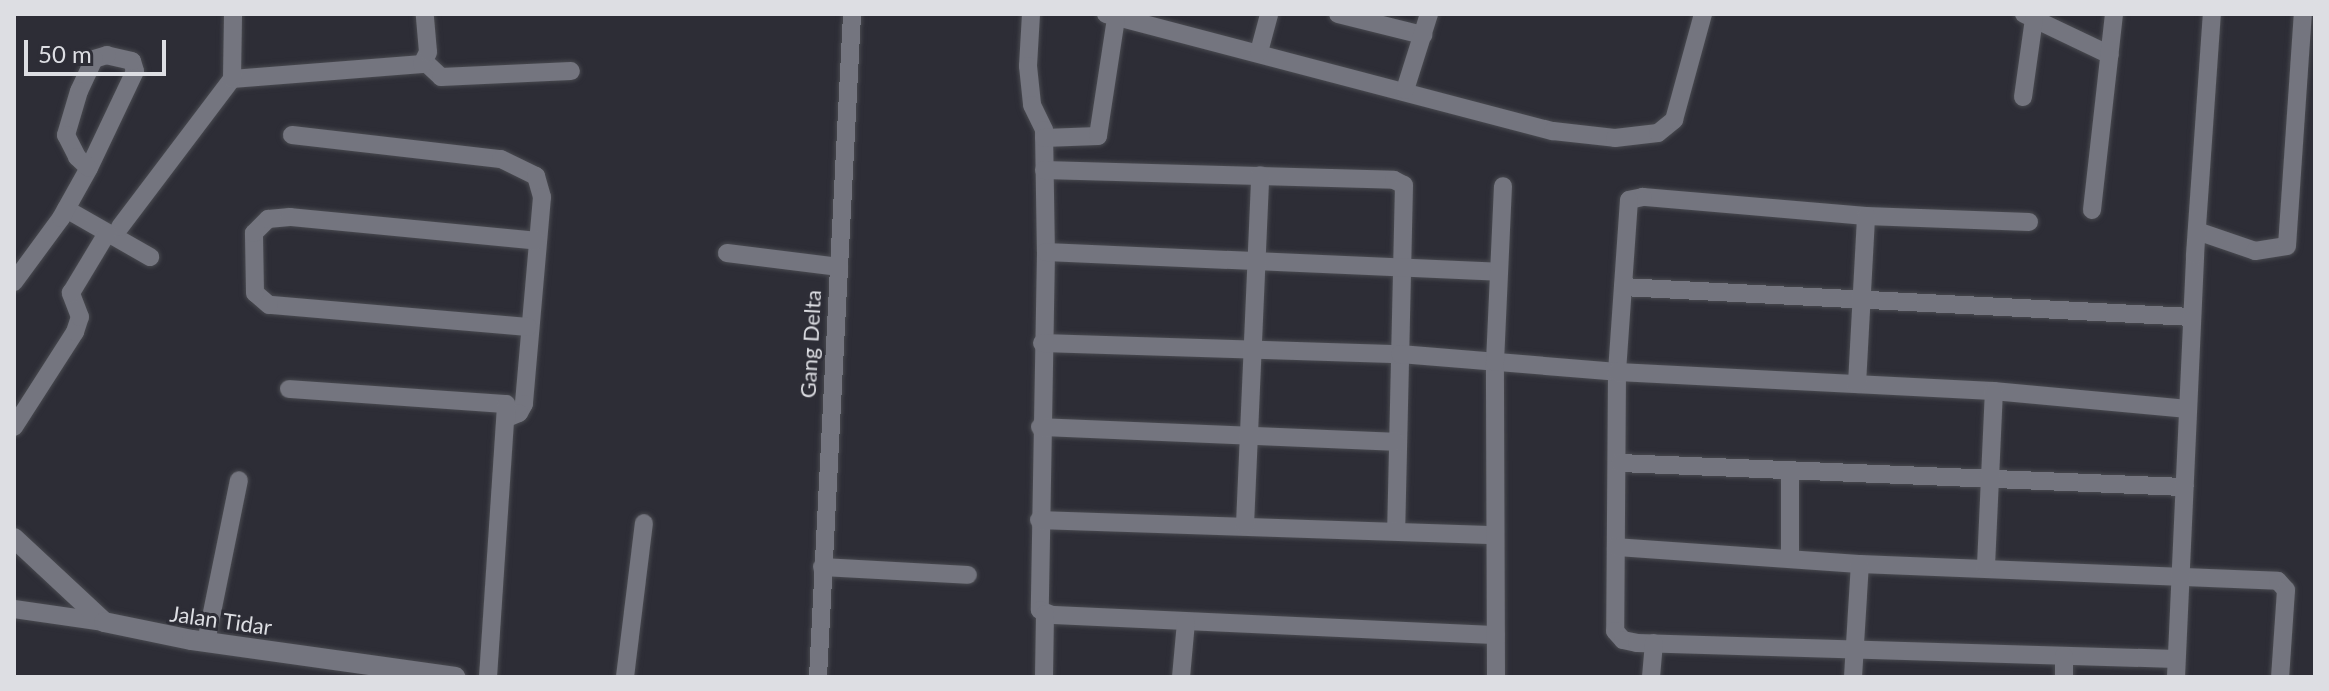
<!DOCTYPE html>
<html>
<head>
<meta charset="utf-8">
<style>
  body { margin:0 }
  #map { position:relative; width:2329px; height:691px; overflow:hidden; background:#2d2d36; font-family:Lato,sans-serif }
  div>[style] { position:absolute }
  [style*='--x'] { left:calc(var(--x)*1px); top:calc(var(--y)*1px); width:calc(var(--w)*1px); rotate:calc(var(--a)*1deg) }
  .roads { filter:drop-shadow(0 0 2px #494a50) drop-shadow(0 0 2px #494a50) }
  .minor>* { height:18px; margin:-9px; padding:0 9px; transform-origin:9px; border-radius:9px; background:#74757f }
  .secondary>* { height:20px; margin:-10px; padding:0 10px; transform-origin:10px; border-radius:10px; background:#74757f }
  span { translate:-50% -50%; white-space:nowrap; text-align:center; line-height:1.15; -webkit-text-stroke:6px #2d2d36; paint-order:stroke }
  .street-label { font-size:22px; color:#dddee3 }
  .frame { position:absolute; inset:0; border:16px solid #dddee3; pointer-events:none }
  .scale { position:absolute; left:24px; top:40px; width:142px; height:36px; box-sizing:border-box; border:4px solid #dddee3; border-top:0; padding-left:10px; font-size:24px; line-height:28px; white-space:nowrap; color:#dddee3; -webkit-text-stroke:6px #2d2d36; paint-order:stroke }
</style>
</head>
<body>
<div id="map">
  <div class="roads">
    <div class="minor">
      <i style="--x:1031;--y:14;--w:52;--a:93.3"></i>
      <i style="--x:1028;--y:66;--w:39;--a:84"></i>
      <i style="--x:1032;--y:105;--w:28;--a:64"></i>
      <i style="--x:1044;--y:130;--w:122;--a:89.1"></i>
      <i style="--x:1046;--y:252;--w:358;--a:91"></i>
      <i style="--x:1040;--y:610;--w:13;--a:23"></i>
      <i style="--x:1052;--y:615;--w:444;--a:2.6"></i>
      <i style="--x:1106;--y:14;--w:462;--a:14.7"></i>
      <i style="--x:1553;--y:131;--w:62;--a:6.4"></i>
      <i style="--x:1615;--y:138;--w:43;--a:-6.6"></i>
      <i style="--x:1658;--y:133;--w:21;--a:-39"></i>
      <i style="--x:1674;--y:120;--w:110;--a:-74.7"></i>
      <i style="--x:1338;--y:14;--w:88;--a:13.9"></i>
      <i style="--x:2024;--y:14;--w:95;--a:25.5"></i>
      <i style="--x:1259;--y:52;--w:39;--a:-75"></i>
      <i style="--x:425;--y:62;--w:22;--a:43"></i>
      <i style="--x:441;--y:77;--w:130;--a:-2.6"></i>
      <i style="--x:232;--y:79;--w:191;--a:-4.5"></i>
      <i style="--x:422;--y:64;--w:13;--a:-63"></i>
      <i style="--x:428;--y:52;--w:38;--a:-95"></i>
      <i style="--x:1405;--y:90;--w:80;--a:-72.5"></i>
      <i style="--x:2023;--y:97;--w:79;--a:-82"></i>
      <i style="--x:292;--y:135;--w:210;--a:6.6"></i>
      <i style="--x:501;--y:159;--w:39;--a:26"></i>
      <i style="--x:536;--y:176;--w:22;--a:74"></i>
      <i style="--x:542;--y:197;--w:208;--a:95"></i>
      <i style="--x:524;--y:404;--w:10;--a:119"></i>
      <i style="--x:519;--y:413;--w:13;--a:157"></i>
      <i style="--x:507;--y:418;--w:14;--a:-94"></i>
      <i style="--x:1044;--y:138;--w:54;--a:-2.1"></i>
      <i style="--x:1098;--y:136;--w:118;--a:-81.3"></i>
      <i style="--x:1044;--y:170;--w:350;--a:1.6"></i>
      <i style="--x:1394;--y:180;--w:11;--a:27"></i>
      <i style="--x:1404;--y:185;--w:346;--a:91.3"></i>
      <i style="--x:66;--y:209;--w:97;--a:29.7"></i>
      <i style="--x:2092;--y:210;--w:197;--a:-83.6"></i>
      <i style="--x:2029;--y:222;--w:163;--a:-177.9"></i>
      <i style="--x:1866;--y:216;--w:224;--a:-175.1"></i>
      <i style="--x:1643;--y:197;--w:14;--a:168"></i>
      <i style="--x:1629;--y:200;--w:172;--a:94"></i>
      <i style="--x:1617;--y:372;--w:259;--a:90.4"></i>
      <i style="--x:1615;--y:631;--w:12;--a:48"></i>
      <i style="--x:1623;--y:640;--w:14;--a:12"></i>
      <i style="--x:1637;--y:643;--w:539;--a:1.7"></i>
      <i style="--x:120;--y:227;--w:186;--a:-52.9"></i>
      <i style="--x:232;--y:79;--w:65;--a:-89.1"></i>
      <i style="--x:2197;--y:231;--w:61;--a:19"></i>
      <i style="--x:2255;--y:251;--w:32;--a:-9"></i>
      <i style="--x:2287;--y:246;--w:233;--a:-86.1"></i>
      <i style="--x:1046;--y:252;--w:453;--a:2.5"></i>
      <i style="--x:727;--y:253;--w:113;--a:7.1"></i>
      <i style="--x:14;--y:282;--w:79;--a:-53.7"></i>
      <i style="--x:61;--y:218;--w:57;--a:-60.8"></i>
      <i style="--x:89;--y:168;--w:107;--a:-64.6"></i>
      <i style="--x:135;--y:71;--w:10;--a:-107"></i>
      <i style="--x:132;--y:61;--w:26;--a:-167"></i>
      <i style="--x:107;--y:55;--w:14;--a:163"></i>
      <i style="--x:94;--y:59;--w:35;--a:115"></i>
      <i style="--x:79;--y:91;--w:46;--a:106.5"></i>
      <i style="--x:66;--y:135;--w:25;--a:63"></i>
      <i style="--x:77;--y:157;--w:16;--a:43"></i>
      <i style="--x:1623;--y:287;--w:570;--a:3.02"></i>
      <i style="--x:528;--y:327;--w:260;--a:-175.1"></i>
      <i style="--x:269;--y:305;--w:18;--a:-139"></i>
      <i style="--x:255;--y:293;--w:60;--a:-91"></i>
      <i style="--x:254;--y:233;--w:20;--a:-45"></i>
      <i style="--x:268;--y:219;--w:22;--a:-5"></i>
      <i style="--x:290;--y:217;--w:248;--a:5.5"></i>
      <i style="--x:1042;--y:343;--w:358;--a:1.8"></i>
      <i style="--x:1400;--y:354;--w:218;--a:4.7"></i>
      <i style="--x:1617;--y:372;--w:377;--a:2.9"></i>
      <i style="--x:1994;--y:391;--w:194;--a:5.3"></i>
      <i style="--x:1857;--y:384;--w:168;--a:-86.9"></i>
      <i style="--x:289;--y:389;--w:218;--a:4"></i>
      <i style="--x:14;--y:427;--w:113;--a:-57.3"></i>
      <i style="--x:75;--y:332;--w:16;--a:-72"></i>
      <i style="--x:80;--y:317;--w:26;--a:-111"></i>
      <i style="--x:71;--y:293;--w:70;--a:-59"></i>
      <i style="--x:1040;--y:427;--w:357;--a:2.4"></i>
      <i style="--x:1620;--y:463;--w:565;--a:2.44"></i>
      <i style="--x:1039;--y:520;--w:456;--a:1.9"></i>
      <i style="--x:1245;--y:525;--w:350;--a:-87.5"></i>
      <i style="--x:1616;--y:547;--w:245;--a:4"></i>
      <i style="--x:1860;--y:564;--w:418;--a:2.3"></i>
      <i style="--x:2278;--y:581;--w:12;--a:48"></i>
      <i style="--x:2286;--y:590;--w:87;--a:93.9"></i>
      <i style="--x:1790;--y:559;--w:86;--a:-90"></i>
      <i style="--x:1986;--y:566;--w:175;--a:-87.4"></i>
      <i style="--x:822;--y:567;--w:146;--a:3.1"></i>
      <i style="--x:14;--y:609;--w:91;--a:8.2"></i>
      <i style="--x:206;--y:642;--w:165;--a:-78.5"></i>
      <i style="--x:488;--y:677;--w:272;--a:-86.2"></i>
      <i style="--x:625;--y:677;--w:155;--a:-83"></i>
      <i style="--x:818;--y:677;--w:664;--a:-87.06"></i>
      <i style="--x:1044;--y:677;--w:63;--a:-89.1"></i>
      <i style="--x:1181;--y:677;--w:55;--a:-84.8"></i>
      <i style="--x:1496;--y:677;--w:315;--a:-90.2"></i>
      <i style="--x:1495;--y:362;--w:176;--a:-87.4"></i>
      <i style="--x:1651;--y:677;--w:34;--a:-85"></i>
      <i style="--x:1853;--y:677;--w:113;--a:-86.5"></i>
      <i style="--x:2064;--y:677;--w:21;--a:-90"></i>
      <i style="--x:2176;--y:677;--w:422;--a:-87.4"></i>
      <i style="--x:2195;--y:255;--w:242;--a:-86"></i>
    </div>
    <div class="secondary">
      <i style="--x:14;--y:538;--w:123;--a:43"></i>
      <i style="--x:104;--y:622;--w:90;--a:11.6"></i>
      <i style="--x:192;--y:640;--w:266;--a:8"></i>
    </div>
  </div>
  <div class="street-label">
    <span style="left:810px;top:344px;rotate:-87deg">Gang Delta</span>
    <span style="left:221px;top:620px;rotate:8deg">Jalan Tidar</span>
  </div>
  <div class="frame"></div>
  <div class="scale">50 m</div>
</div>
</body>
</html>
